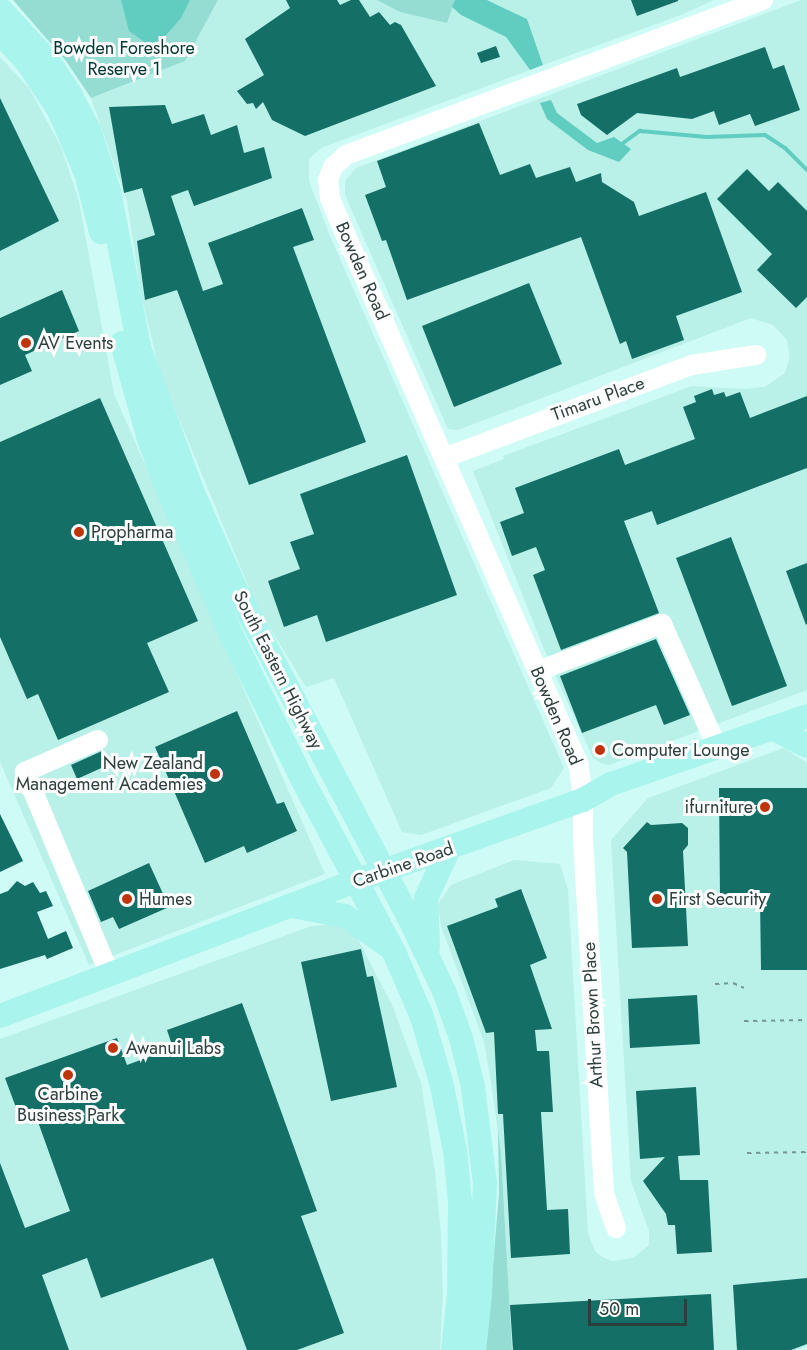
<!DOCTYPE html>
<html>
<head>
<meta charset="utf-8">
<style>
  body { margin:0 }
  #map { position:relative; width:807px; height:1350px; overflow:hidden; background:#cefbf5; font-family:Jost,sans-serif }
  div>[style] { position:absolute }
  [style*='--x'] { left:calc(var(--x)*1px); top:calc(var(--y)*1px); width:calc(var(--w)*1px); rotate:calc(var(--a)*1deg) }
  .built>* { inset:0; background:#b9f0e8 }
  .green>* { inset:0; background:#95dcd2 }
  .water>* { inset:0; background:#61cdc1 }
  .stream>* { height:4px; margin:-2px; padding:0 2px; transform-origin:2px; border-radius:2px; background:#61cdc1 }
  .building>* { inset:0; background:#147067 }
  .path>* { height:2px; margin-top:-1px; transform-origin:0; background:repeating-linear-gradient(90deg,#779692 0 4.5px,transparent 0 9px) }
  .minor>* { height:20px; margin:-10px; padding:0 10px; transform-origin:10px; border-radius:10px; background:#fff }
  .major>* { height:24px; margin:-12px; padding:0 12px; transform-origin:12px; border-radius:12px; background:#a9f4ec }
  .dots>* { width:16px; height:16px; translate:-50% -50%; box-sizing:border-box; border:3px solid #fdfdfd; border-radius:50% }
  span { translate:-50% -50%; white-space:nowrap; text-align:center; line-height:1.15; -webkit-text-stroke:6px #fdfdfd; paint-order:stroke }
  .park-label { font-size:18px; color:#003631 }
  .street-label { font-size:18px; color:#2d3f3c }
  .poi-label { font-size:18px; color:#2d3f3c }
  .left { translate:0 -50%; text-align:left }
  .right { translate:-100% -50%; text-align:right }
  .scale { position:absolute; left:588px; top:1299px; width:99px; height:27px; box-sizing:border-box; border:3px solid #2d3f3c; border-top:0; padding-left:8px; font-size:18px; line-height:21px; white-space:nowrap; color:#2d3f3c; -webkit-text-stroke:4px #fdfdfd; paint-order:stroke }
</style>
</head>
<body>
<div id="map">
  <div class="built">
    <i style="clip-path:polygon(218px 0,377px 0,400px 12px,452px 7px,461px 15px,506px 37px,530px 70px,321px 148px,309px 159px,309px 181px,330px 236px,564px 768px,551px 788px,421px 835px,402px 832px,334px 678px,306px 687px,256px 605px,160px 373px,141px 294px,127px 201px,91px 98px,185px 61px)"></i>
    <i style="clip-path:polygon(488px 0,714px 0,681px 15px,543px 65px,527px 19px)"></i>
    <i style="clip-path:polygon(801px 0,807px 0,807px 690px,609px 765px,601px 763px,593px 758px,548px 659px,473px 471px,504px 459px,503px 456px,692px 386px,742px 389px,765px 387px,785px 373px,790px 357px,787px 340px,773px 325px,751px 318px,458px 430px,448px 429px,345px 195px,345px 181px,356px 168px)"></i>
    <i style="clip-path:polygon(0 57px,29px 88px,61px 147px,79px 201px,114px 394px,325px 874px,89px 965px,0 762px)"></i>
    <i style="clip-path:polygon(784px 748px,807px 763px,807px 1346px,795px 1350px,512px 1350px,501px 1154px,491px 1082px,484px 1042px,441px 926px,438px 904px,451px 885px,514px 860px,560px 864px,568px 890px,588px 1233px,595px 1251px,602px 1257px,612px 1261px,633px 1258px,649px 1245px,649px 1231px,631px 1181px,611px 840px,648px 798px)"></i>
    <i style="clip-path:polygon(338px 924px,353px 930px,392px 1005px,421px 1083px,435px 1172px,441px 1235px,443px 1294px,440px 1350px,0 1350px,0 1039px,312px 926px)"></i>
  </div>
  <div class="green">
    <i style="clip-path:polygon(13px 0,218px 0,185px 61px,91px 98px,66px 61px)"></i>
    <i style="clip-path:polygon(377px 0,455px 0,447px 23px,400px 12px)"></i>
    <i style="clip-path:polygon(498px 1129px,501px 1154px,512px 1350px,486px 1350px,499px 1193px)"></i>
  </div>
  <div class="water">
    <i style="clip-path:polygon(121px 0,190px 0,181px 18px,161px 41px,146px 43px,129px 31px)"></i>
    <i style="clip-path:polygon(455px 0,487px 0,527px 19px,543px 65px,530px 70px,506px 37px,461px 15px,452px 7px)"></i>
    <i style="clip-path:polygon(551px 100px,557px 113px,597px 143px,614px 137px,631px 149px,619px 162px,588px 150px,547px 119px,540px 103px)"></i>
  </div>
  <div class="stream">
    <i style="--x:619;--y:146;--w:26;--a:-36"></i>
    <i style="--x:640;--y:131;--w:67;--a:5.1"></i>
    <i style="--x:707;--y:137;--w:58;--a:-2"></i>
    <i style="--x:765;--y:135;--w:24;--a:33"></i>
    <i style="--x:785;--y:148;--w:31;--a:45"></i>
  </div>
  <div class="building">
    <i style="clip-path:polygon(286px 0,337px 0,340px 5px,351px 0,359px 0,370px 17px,379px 12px,390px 25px,395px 22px,401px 25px,436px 86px,305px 136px,272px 120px,263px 102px,256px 109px,253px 103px,247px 104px,237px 91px,264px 75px,245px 39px,290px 8px)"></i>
    <i style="clip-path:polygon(631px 0,678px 0,678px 1px,637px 16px)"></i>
    <i style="clip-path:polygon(496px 46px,500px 57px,481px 63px,477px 53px)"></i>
    <i style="clip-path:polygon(765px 47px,773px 69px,784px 65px,800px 110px,755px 126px,750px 114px,719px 125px,714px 111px,692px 119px,637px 113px,607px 135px,581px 115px,577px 104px,677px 68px,680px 77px)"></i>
    <i style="clip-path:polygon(0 98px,59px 221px,0 251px)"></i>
    <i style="clip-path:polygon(165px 105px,172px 124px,204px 114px,211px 135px,237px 125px,244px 153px,264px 147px,272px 178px,194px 206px,188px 190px,171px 196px,203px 291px,223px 284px,208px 243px,302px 208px,314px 240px,293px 247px,366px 442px,249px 485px,177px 290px,145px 300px,137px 241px,155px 235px,142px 188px,124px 193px,109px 107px)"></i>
    <i style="clip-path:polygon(479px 123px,500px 175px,530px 164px,536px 178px,570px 167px,576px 182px,601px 173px,602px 182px,634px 202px,639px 216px,706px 192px,742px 292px,676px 316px,684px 340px,632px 359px,626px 341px,620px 344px,581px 237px,407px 300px,386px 240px,382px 241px,365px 195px,386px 187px,377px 161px)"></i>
    <i style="clip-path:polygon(747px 169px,769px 191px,778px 182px,807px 211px,807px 297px,796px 308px,757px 270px,772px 254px,717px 199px)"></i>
    <i style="clip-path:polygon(529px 283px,562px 364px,454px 407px,422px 326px)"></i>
    <i style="clip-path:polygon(62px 290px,79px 331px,25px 355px,32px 371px,0 385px,0 318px)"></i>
    <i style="clip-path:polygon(712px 389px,714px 395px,724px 392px,726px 397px,740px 392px,750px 418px,807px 396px,807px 468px,657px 525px,652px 511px,624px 521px,659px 613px,561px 650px,533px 575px,545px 570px,536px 547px,512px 556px,500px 522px,524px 513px,515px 488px,619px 449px,625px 465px,695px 439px,683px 407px,696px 402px,694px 396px)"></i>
    <i style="clip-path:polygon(100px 398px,198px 621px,147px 643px,169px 692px,58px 740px,38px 694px,27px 699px,0 637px,0 442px)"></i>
    <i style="clip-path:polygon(407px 455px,457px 595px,326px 642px,317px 615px,284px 627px,268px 581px,300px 569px,290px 542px,314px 534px,300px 494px)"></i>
    <i style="clip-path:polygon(731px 537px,787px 686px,732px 706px,676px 558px)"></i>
    <i style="clip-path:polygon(807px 563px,807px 624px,806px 625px,786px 571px)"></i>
    <i style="clip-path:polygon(656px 639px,690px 715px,664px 725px,656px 705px,582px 733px,560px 676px)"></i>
    <i style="clip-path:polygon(237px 711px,277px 804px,284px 802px,297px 831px,247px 853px,244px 846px,205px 863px,155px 747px)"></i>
    <i style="clip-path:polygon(102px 751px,108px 765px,77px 779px,71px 765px)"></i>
    <i style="clip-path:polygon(719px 788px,807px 788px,807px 970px,761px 970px,760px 898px,720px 898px)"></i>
    <i style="clip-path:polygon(0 814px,23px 861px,0 872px)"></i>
    <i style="clip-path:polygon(647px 822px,651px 825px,682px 823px,688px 828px,688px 845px,683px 851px,688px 946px,632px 948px,627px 852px,623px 848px)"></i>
    <i style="clip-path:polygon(149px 863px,169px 907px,119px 929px,113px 917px,101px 922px,88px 891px)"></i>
    <i style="clip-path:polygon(17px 881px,25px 886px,33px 882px,40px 893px,46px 891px,53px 906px,37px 912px,48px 939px,66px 931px,73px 948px,47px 959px,45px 955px,0 969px,0 894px,8px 891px)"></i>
    <i style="clip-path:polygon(521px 889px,547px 958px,530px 965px,552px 1029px,535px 1030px,537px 1051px,549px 1051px,553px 1112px,541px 1112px,547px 1210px,568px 1209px,570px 1254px,511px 1258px,503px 1114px,498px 1114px,494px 1032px,486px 1033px,447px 926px,498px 907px,495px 899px)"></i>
    <i style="clip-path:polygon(361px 949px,367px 977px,373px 976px,397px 1087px,331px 1101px,301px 962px)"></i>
    <i style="clip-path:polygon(697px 995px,700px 1044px,630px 1048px,628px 999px)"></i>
    <i style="clip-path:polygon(242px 1003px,317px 1211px,301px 1216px,344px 1333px,297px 1350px,247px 1350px,213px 1258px,101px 1298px,87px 1258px,42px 1275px,69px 1350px,0 1350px,0 1163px,25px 1228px,70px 1211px,33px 1108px,18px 1113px,5px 1078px,117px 1038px,127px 1065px,173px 1048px,167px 1030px)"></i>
    <i style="clip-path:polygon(696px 1087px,700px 1155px,678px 1156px,680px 1180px,708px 1180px,712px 1252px,677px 1254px,675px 1225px,668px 1225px,666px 1214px,643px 1181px,665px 1157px,640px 1159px,636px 1091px)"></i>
    <i style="clip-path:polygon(807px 1278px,807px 1344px,791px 1350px,737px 1350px,733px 1285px)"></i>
    <i style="clip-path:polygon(711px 1294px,714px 1350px,513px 1350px,510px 1305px)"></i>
  </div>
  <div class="path">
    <i style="--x:715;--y:984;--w:18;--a:-3"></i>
    <i style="--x:733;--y:983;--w:12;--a:24"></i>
    <i style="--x:744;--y:1021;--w:63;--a:-0.9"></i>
    <i style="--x:747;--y:1153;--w:60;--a:-1"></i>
  </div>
  <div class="minor">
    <i style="--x:444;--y:458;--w:265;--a:-20.6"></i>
    <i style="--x:692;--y:365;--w:65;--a:-8.9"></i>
    <i style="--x:538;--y:671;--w:133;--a:-20.8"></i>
    <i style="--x:662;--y:624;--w:135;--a:65.9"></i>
    <i style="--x:98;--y:740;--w:80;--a:156.3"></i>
    <i style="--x:25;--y:772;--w:220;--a:67.3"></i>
    <i style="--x:616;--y:1228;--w:37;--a:-109"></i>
    <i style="--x:604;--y:1193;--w:355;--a:-93.4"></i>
    <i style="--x:583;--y:839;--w:39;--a:-90"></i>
    <i style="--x:583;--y:800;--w:35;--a:-97"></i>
    <i style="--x:579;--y:765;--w:593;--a:-113.76"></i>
    <i style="--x:340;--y:222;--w:26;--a:-113"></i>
    <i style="--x:330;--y:198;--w:18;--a:-96"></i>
    <i style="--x:328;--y:180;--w:14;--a:-69"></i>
    <i style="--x:333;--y:167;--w:18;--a:-43"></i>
    <i style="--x:346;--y:155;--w:445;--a:-20.4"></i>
  </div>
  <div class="major">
    <i style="--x:0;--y:9;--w:71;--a:47.3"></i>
    <i style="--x:48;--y:61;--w:40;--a:56"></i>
    <i style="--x:70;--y:94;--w:41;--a:62.2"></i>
    <i style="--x:89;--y:130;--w:64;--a:71.8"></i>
    <i style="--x:109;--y:191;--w:159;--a:79.1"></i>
    <i style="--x:139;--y:347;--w:156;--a:69.7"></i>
    <i style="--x:193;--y:493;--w:104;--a:66.1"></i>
    <i style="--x:235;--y:588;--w:384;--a:62.2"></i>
    <i style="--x:414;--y:928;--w:70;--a:64.5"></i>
    <i style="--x:444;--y:991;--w:50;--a:70.1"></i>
    <i style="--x:461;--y:1038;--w:50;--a:76.2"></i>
    <i style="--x:473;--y:1087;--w:98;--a:82.9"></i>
    <i style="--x:485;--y:1184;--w:111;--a:92.6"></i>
    <i style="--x:480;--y:1295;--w:55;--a:96.2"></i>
    <i style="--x:0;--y:33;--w:40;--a:47"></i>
    <i style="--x:27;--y:62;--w:58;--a:56.3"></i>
    <i style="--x:59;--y:110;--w:69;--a:66.8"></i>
    <i style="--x:86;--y:173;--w:61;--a:75.7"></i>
    <i style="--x:122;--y:343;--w:100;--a:74.3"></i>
    <i style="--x:149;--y:439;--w:47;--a:70"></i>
    <i style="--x:165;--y:483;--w:167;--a:66.4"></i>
    <i style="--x:232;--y:636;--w:159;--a:63.9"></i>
    <i style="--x:302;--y:779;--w:196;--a:62"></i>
    <i style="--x:394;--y:952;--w:71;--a:66.7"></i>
    <i style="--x:422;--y:1017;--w:68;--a:73.7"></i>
    <i style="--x:441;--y:1082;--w:69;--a:78.4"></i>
    <i style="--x:455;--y:1150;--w:52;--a:84.5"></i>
    <i style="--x:460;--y:1202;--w:91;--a:90.6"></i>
    <i style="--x:459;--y:1293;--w:57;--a:96"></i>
    <i style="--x:772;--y:728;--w:39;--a:27"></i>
    <i style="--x:292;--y:906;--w:54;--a:10.7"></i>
    <i style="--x:345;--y:916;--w:52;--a:34.9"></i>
    <i style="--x:428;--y:947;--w:49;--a:-92.3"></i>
    <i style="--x:426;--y:898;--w:54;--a:-64.9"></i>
    <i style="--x:0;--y:1016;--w:380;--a:-20.8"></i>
    <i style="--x:355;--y:881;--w:242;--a:-19.6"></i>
    <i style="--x:583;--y:800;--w:32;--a:-30"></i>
    <i style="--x:611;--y:784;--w:207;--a:-19.1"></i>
  </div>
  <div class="dots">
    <i style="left:26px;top:343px;background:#be350b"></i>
    <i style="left:79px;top:532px;background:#be350b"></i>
    <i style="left:600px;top:750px;background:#be350b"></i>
    <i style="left:215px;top:774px;background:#be350b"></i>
    <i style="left:765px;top:807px;background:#be350b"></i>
    <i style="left:127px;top:899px;background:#be350b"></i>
    <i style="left:657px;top:899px;background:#be350b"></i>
    <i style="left:113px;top:1048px;background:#be350b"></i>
    <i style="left:68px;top:1075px;background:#be350b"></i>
  </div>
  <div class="park-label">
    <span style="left:124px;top:59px">Bowden Foreshore<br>Reserve 1</span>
  </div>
  <div class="street-label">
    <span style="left:362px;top:271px;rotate:66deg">Bowden Road</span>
    <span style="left:598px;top:399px;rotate:-20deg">Timaru Place</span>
    <span style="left:278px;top:670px;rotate:63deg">South Eastern Highway</span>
    <span style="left:556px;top:716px;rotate:67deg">Bowden Road</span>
    <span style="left:403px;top:865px;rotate:-19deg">Carbine Road</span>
    <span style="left:593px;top:1015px;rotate:-93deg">Arthur Brown Place</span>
  </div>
  <div class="poi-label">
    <span class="left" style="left:38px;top:343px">AV Events</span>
    <span class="left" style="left:91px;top:532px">Propharma</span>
    <span class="left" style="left:612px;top:750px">Computer Lounge</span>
    <span class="right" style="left:203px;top:774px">New Zealand<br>Management Academies</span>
    <span class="right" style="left:753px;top:807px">ifurniture</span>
    <span class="left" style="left:139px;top:899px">Humes</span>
    <span class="left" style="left:669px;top:899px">First Security</span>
    <span class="left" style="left:126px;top:1048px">Awanui Labs</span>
    <span style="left:68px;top:1105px">Carbine<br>Business Park</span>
  </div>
  <div class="scale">50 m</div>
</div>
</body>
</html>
